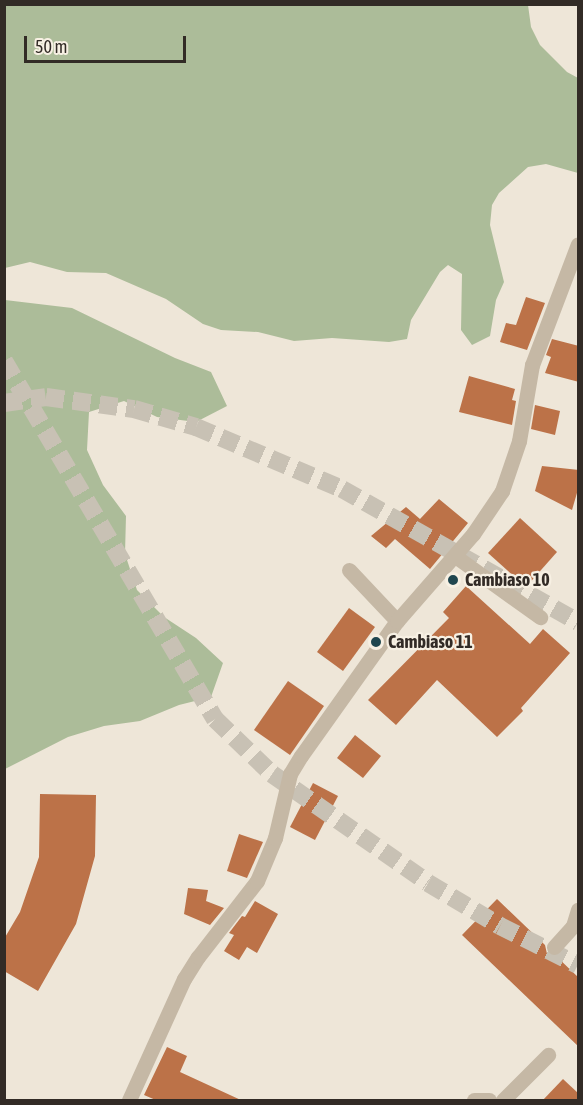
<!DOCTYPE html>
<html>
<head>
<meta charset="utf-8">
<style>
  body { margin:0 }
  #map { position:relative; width:583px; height:1105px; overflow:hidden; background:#eee6d8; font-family:"Asap Condensed",sans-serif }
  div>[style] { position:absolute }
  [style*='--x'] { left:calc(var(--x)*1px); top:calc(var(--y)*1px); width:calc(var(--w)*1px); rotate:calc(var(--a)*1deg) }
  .green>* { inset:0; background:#acbc99 }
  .building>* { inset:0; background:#bc7248 }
  .highway-tunnel>* { height:18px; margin-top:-9px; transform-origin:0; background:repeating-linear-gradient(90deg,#c8c1b4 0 18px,transparent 0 27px) }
  .minor>* { height:15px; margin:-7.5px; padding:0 7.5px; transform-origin:7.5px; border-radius:7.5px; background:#c5b8a5 }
  .dots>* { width:16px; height:16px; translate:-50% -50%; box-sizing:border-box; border:3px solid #f7f0e3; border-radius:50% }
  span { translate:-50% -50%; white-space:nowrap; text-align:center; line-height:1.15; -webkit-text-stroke:4.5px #f7f0e3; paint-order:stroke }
  .poi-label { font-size:18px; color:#322b26; font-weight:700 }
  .left { translate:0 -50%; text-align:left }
  .frame { position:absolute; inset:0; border:6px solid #322b26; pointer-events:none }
  .scale { position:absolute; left:24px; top:36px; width:162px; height:27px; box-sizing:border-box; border:3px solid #322b26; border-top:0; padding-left:8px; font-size:18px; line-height:21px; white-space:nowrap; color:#322b26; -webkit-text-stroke:4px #f7f0e3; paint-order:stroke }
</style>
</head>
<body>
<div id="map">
  <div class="green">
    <i style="clip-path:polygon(5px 4px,528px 5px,531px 27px,540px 45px,567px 72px,578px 78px,578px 173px,546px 164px,528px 167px,499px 193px,492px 205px,490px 225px,504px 282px,496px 300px,490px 336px,472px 345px,461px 330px,462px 274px,448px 265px,440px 272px,411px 320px,407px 339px,389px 342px,332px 338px,294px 341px,258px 332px,221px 330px,203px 324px,166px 299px,106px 273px,67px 272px,30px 262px,5px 268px)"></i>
    <i style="clip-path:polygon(5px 300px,72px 308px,175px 358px,211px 372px,227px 406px,196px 422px,157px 417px,124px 401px,89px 412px,87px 450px,103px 485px,126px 516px,125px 554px,137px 590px,164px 617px,196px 638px,223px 663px,211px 697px,179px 705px,140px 721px,104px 726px,68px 737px,5px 769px)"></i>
  </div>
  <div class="building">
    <i style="clip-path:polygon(526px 297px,545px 303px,527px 350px,500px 342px,506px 323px,516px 325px)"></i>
    <i style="clip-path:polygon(552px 339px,579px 346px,579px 382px,545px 373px,551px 357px,546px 355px)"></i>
    <i style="clip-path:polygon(469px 376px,515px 389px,512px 400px,516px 401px,512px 425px,459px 412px)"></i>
    <i style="clip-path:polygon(535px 405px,560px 411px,555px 435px,531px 429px)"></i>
    <i style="clip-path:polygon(542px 466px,579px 470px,579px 486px,572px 510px,535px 491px)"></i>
    <i style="clip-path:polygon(439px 499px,468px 523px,430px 569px,395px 539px,386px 548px,371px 536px,406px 507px,420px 519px)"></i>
    <i style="clip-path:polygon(520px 518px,557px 552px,526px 587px,488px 553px)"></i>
    <i style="clip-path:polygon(466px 586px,530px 644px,543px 629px,570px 653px,521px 708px,523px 711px,497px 737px,437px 680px,396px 725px,368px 700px,449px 618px,443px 612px)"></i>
    <i style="clip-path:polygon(349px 608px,375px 627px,343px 671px,317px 652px)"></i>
    <i style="clip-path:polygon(288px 681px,324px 706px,290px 755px,254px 730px)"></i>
    <i style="clip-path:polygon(355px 735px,381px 756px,363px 778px,337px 758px)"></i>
    <i style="clip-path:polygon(313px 783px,338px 796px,315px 840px,290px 827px)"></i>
    <i style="clip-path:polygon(40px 794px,96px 795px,95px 856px,76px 924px,38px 991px,4px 971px,4px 939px,20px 912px,39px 857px)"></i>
    <i style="clip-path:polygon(239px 834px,263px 842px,247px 878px,227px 871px)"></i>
    <i style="clip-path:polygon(188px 888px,208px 890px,206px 901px,224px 908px,210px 925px,184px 914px)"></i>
    <i style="clip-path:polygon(497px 899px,545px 945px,547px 954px,556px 956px,579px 978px,579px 1047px,462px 935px)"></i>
    <i style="clip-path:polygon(255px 901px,278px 914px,257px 953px,247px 947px,239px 960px,224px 951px,234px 935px,229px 933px,242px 916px,245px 917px)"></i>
    <i style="clip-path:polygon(167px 1047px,187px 1056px,180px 1072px,243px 1101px,158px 1101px,144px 1095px)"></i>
    <i style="clip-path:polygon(563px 1079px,579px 1094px,579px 1101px,542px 1101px)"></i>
  </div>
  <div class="highway-tunnel">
    <i style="--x:4;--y:361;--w:416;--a:59.5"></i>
    <i style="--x:215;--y:719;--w:79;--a:44"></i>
    <i style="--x:272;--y:774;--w:190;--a:34.9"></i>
    <i style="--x:428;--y:883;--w:84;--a:30.8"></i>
    <i style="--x:500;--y:926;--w:87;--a:26.6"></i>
    <i style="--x:4;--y:403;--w:42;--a:-8.1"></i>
    <i style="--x:46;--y:397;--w:89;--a:7.8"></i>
    <i style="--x:134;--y:409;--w:65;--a:16.2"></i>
    <i style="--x:196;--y:427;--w:159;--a:23"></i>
    <i style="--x:342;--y:489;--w:271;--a:29.4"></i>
  </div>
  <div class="minor">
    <i style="--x:455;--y:556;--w:105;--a:35.7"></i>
    <i style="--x:349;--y:570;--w:70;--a:46.7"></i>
    <i style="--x:554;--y:947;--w:28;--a:-48"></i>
    <i style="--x:573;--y:926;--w:17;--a:-73"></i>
    <i style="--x:129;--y:1100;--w:133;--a:-65.6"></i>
    <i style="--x:184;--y:979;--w:26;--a:-58"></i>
    <i style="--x:198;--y:957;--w:96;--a:-52.2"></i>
    <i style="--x:257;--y:881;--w:47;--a:-67.3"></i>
    <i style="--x:275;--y:838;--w:66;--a:-76.8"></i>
    <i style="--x:290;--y:774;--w:21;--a:-59"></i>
    <i style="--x:301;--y:756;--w:166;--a:-54.6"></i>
    <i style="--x:397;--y:621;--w:116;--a:-48.9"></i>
    <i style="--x:473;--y:534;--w:52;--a:-56"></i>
    <i style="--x:502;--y:491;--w:53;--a:-71.2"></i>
    <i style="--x:519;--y:441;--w:77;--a:-80.3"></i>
    <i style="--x:532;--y:365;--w:129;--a:-69.2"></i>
    <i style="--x:474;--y:1100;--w:15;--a:0"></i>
    <i style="--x:503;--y:1100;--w:64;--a:-45"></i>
  </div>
  <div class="dots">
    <i style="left:453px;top:580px;background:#1f464f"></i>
    <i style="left:376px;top:642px;background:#1f464f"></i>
  </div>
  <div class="poi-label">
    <span class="left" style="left:465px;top:580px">Cambiaso 10</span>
    <span class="left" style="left:388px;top:642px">Cambiaso 11</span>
  </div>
  <div class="frame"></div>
  <div class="scale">50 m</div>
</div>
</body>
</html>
